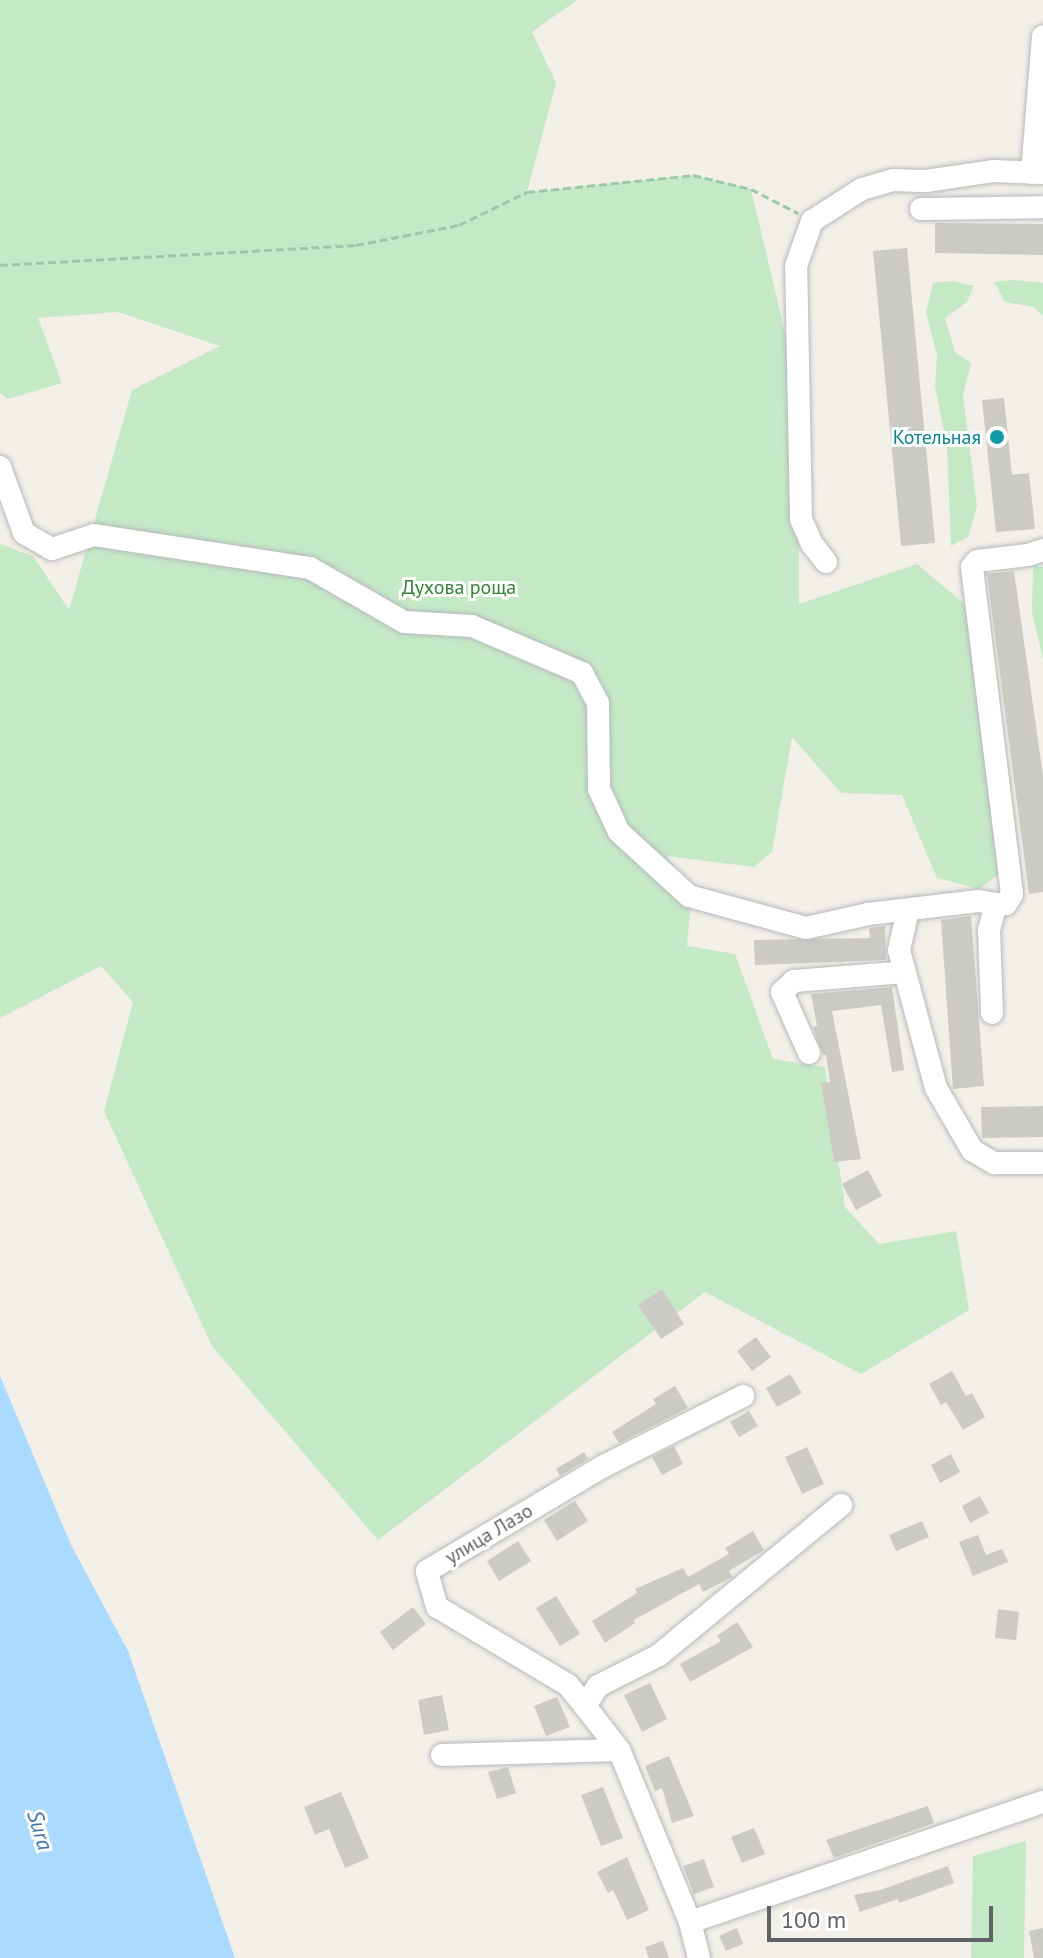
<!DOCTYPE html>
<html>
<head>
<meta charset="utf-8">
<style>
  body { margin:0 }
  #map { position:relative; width:1043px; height:1958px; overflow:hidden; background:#f1efe8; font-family:"PT Sans",sans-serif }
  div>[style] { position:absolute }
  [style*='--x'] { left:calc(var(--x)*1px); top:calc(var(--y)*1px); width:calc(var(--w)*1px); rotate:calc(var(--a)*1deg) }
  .green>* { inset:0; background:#c5e8c5 }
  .water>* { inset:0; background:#aadaff }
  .building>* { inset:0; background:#cccac5 }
  .path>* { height:3px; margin-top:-1.5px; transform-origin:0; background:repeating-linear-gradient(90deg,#9cc7a9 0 8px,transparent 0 12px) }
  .roads { filter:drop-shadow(0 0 2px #b5b8bc) drop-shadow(0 0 2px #b5b8bc) }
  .minor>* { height:22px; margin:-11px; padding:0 11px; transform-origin:11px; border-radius:11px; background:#fff }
  .dots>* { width:22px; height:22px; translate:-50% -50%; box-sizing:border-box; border:4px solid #fff; border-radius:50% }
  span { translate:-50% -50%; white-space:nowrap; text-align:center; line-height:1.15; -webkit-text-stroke:6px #fff; paint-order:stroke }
  .culture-label { font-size:20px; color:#0d838f }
  .right { translate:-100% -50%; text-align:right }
  .park-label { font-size:20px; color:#348238 }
  .street-label { font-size:20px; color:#5f6368 }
  .water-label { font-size:22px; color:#4174aa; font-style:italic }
  .scale { position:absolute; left:767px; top:1906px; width:226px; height:36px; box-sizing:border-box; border:4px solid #5f6368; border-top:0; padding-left:10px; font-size:24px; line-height:28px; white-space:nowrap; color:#5f6368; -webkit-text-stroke:6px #fff; paint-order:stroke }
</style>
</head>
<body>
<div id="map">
  <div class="green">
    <i style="clip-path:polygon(0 0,577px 0,532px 32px,556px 83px,527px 192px,693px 175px,751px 189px,798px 388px,799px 604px,917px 564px,973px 611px,1003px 871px,979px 889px,937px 878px,902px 795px,841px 793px,792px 737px,772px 852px,754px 867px,666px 856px,692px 892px,687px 946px,735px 954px,773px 1059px,825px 1067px,845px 1207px,879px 1244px,956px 1231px,969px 1310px,861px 1374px,705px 1292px,378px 1540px,212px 1346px,104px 1111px,133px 1002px,101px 966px,0 1018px,0 544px,33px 556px,69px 610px,132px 390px,220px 346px,118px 312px,38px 318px,62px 383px,8px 399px,0 393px)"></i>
    <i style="clip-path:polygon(1014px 280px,1043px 283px,1043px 316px,1033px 307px,1005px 302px,994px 282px)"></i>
    <i style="clip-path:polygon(952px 281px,974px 286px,967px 302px,945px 318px,955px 352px,971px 363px,963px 395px,977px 506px,968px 537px,951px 546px,947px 446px,935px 387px,937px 355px,926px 312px,933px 283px)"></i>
    <i style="clip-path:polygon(1033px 565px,1043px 567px,1043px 659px,1032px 612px)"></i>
    <i style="clip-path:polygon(1026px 1841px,1024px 1958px,971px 1958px,973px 1856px)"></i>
  </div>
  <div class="water">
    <i style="clip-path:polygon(0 1376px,71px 1545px,128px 1651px,235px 1958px,0 1958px)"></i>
  </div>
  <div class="building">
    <i style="clip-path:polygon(935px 223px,1043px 224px,1043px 255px,935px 253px)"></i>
    <i style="clip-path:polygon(907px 248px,935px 543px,901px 546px,873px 251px)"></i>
    <i style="clip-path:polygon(1004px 398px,1012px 475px,1029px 473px,1035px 529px,996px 532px,982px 400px)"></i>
    <i style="clip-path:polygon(1014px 571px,1043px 776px,1043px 892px,1029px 894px,987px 574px)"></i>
    <i style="clip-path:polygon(971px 916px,984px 1086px,953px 1089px,941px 920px)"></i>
    <i style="clip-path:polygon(885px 926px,886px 960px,755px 965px,754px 940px,870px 938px,869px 928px)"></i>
    <i style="clip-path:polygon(892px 987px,904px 1070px,892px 1072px,881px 1005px,832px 1011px,861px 1159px,834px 1162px,821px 1083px,830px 1082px,826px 1055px,823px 1055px,813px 1027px,817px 1026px,811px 994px)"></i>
    <i style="clip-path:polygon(1043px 1106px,1043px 1137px,982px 1138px,981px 1107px)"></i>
    <i style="clip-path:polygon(868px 1170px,882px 1196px,856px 1210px,842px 1184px)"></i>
    <i style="clip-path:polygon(662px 1289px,684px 1324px,661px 1339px,638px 1305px)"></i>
    <i style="clip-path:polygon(756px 1337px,771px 1357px,752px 1371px,737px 1351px)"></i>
    <i style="clip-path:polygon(952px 1371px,966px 1396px,972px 1393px,985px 1417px,963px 1430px,946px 1402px,941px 1405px,929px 1384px)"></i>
    <i style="clip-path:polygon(790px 1374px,802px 1393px,777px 1407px,766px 1388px)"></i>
    <i style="clip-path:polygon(675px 1386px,688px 1408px,619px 1443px,612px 1432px,656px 1404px,653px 1399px)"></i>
    <i style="clip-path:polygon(749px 1411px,758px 1426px,739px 1437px,730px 1422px)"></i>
    <i style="clip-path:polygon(674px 1446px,683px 1464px,662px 1475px,652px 1457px)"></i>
    <i style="clip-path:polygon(807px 1447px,824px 1484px,802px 1494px,785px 1457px)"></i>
    <i style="clip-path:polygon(584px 1452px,588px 1459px,560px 1476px,556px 1469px)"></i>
    <i style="clip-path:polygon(951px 1454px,960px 1472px,940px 1483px,931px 1465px)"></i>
    <i style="clip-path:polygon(980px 1496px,989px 1513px,970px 1523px,962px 1506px)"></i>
    <i style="clip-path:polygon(575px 1501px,588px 1521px,557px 1541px,544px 1520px)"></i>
    <i style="clip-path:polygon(922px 1521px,929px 1537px,896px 1551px,889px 1535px)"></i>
    <i style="clip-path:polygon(753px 1531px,764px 1550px,729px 1571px,732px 1577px,703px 1592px,699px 1584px,634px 1620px,635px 1623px,605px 1643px,592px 1621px,637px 1593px,635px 1589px,683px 1568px,688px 1577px,729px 1554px,725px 1548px)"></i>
    <i style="clip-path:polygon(978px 1535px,986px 1555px,1002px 1549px,1008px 1562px,973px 1576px,959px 1542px)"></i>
    <i style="clip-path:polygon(518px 1541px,531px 1561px,499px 1581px,487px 1561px)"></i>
    <i style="clip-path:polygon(556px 1596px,580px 1634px,560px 1646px,536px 1608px)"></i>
    <i style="clip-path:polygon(413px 1607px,426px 1624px,393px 1650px,380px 1632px)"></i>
    <i style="clip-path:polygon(998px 1609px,1019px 1612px,1016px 1640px,995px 1638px)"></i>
    <i style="clip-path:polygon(737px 1622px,753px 1647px,690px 1682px,680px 1664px,721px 1641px,717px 1636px)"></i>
    <i style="clip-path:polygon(650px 1683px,667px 1719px,642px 1732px,624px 1695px)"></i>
    <i style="clip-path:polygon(442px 1695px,449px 1730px,424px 1735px,418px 1700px)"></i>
    <i style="clip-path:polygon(557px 1697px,570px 1727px,546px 1736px,534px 1706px)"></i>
    <i style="clip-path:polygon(669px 1756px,694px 1816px,672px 1823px,662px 1788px,655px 1791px,645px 1766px)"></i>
    <i style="clip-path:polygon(508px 1767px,516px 1793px,497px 1799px,488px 1772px)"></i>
    <i style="clip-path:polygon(603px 1787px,623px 1838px,601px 1846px,581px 1795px)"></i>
    <i style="clip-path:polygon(341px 1792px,369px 1858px,345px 1868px,329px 1829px,315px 1835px,304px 1807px)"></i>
    <i style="clip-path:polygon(928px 1806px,934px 1823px,834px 1858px,826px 1840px)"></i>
    <i style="clip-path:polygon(754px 1828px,765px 1854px,742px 1863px,731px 1837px)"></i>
    <i style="clip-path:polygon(627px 1857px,649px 1910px,627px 1920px,613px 1890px,608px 1893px,597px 1872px)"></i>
    <i style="clip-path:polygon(704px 1859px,714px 1887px,694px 1894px,683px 1866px)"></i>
    <i style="clip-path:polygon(948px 1866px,954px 1883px,899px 1903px,898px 1899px,860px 1912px,854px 1895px,880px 1890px)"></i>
    <i style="clip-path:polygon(737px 1928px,743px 1944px,726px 1951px,719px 1936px)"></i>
    <i style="clip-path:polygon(1043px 1928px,1043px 1958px,1034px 1958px,1029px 1931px)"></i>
    <i style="clip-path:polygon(663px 1941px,669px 1958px,649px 1958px,645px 1947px)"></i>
  </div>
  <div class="path">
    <i style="--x:0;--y:265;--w:357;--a:-3.2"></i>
    <i style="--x:356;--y:245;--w:105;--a:-11"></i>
    <i style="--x:459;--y:225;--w:76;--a:-25.9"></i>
    <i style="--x:527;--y:192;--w:167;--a:-5.8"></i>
    <i style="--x:693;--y:175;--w:60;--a:13.6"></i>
    <i style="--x:751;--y:189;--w:53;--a:27.1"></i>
  </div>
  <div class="roads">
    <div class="minor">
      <i style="--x:1032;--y:173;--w:137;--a:-85.4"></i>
      <i style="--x:921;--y:209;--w:122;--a:-0.9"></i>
      <i style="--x:0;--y:467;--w:70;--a:70"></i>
      <i style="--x:24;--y:533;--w:32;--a:30"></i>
      <i style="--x:52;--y:549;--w:44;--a:-18.4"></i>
      <i style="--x:94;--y:535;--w:219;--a:8.7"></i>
      <i style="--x:310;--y:568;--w:108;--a:29.9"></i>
      <i style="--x:404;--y:622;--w:68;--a:3.4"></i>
      <i style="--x:472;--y:626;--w:120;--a:23.1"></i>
      <i style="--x:582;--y:673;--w:34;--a:62"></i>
      <i style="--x:598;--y:703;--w:86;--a:89.3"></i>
      <i style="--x:599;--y:789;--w:47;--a:65.1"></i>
      <i style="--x:619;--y:832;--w:95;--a:42.4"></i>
      <i style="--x:689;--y:896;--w:121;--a:15.3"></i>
      <i style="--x:806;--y:928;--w:64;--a:-12.7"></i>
      <i style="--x:868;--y:914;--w:111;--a:-6.7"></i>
      <i style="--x:978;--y:901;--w:18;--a:9"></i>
      <i style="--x:996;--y:904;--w:27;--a:105"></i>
      <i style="--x:989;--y:930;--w:83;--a:87.9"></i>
      <i style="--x:826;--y:562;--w:23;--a:-128"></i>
      <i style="--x:812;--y:544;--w:27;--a:-114"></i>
      <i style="--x:801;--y:519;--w:253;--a:-91.1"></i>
      <i style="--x:796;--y:266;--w:48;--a:-70.4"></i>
      <i style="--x:812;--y:221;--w:59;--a:-32.6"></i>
      <i style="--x:862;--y:189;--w:32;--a:-16"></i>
      <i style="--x:893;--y:180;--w:33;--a:2"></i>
      <i style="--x:926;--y:181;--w:69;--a:-8.4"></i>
      <i style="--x:994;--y:171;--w:49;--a:2.3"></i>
      <i style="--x:996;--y:904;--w:10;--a:0"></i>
      <i style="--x:1006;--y:904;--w:12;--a:-59"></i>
      <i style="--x:1012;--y:894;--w:329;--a:-97"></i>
      <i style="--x:972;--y:567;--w:8;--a:-50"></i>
      <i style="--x:977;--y:561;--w:51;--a:-6.7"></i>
      <i style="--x:1028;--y:555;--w:16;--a:-18"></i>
      <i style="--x:908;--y:910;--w:41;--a:102.7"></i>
      <i style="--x:899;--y:950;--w:143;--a:75"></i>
      <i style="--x:936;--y:1088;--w:72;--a:59.9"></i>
      <i style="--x:972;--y:1150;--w:26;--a:31"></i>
      <i style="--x:994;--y:1163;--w:49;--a:0"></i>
      <i style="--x:809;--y:1053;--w:67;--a:-113.9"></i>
      <i style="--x:782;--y:992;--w:16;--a:-43"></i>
      <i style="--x:794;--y:981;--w:111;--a:-4.6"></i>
      <i style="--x:585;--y:1706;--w:27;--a:-129"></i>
      <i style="--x:568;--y:1685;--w:152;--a:-149.2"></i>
      <i style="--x:437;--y:1607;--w:37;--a:-106"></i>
      <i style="--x:427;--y:1571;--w:206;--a:-30.7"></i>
      <i style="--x:604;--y:1466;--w:156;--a:-26.7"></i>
      <i style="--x:442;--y:1755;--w:177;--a:-1.6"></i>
      <i style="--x:690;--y:1922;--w:373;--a:-18.8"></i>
      <i style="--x:699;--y:1958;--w:37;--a:-104"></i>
      <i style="--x:690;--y:1922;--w:186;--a:-112.4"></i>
      <i style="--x:619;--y:1750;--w:56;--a:-127.7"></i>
      <i style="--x:585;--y:1706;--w:24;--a:-57"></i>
      <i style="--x:598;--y:1686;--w:68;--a:-26.9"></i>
      <i style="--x:659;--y:1655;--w:236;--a:-39.5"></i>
    </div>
  </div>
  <div class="dots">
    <i style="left:997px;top:437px;background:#0f9aa8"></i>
  </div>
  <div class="culture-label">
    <span class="right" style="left:981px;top:437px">Котельная</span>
  </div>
  <div class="park-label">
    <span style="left:459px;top:587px">Духова роща</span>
  </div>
  <div class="street-label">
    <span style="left:489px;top:1534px;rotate:-31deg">улица Лазо</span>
  </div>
  <div class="water-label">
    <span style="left:40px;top:1830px;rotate:73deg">Sura</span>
  </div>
  <div class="scale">100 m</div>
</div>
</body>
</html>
